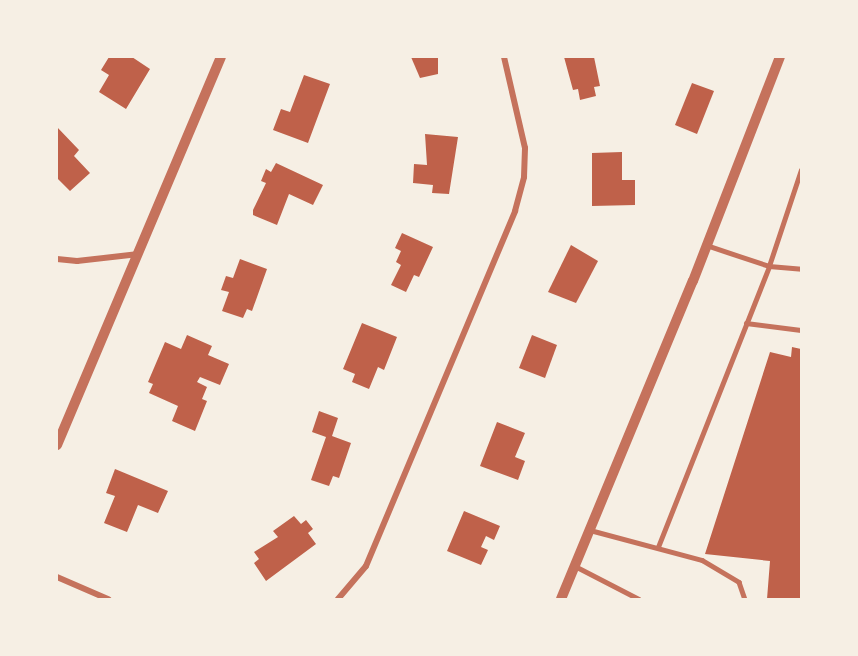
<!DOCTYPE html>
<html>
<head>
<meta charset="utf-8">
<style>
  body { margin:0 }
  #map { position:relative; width:858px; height:656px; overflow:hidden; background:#f6efe4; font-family:"Exo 2",sans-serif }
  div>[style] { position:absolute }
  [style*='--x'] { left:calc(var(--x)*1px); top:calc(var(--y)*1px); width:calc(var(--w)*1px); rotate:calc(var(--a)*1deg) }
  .building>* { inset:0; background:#bf614a }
  .service>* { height:4.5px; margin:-2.25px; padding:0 2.25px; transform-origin:2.25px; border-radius:2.25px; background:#c5725c }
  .minor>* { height:6px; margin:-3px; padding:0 3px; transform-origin:3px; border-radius:3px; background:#c5725c }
  .tertiary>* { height:10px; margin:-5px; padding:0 5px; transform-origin:5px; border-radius:5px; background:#c5725c }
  span { translate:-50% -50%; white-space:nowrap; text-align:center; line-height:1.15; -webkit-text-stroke:6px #f6efe4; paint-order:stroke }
  .frame { position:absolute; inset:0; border:58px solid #f6efe4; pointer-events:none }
</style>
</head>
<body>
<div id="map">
  <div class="building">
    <i style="clip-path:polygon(109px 57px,132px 57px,150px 69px,126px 109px,99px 92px,109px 75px,101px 70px)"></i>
    <i style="clip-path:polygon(411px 57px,438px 57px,438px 74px,420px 78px)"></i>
    <i style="clip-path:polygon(564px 57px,594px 57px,600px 86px,594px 87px,596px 96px,580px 100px,578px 89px,573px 90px)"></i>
    <i style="clip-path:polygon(304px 75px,330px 84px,308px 143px,273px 130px,281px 109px,290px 112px)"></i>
    <i style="clip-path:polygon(692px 83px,714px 91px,697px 134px,675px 125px)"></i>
    <i style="clip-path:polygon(57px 127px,79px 150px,74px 156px,90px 173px,70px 191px,57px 178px)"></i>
    <i style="clip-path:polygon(425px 134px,458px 137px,449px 194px,432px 193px,433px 185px,413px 183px,414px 164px,427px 165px)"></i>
    <i style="clip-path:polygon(622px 152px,622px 180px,635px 180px,635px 205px,592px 206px,592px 153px)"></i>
    <i style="clip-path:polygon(276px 163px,323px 185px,313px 205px,289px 194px,277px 225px,253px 215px,253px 210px,266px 183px,261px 181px,266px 169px,271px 172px)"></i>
    <i style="clip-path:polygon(402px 233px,433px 247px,419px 277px,414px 275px,406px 292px,391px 285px,401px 265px,396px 262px,401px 251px,395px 248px)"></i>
    <i style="clip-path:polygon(571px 245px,598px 261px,576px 303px,548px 292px)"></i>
    <i style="clip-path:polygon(240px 259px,267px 269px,252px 311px,247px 309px,243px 318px,222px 311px,229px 292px,221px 290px,226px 276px,233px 278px)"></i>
    <i style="clip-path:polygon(362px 323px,397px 337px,384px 370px,378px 367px,369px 389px,352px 382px,355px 374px,343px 369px)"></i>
    <i style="clip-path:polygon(187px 335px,212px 346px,208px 355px,229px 364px,220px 385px,200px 377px,197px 382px,207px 387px,202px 399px,207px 401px,195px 431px,172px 421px,178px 406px,149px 393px,153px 384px,148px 382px,165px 342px,181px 349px)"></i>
    <i style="clip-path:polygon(532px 335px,557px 345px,545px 378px,519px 368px)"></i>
    <i style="clip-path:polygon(792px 347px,801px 349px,801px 599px,767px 599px,770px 561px,705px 554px,770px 352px,791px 357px)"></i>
    <i style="clip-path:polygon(319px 411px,338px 418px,332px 436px,351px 443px,339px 478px,333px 476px,329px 486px,311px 480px,326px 437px,312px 432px)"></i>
    <i style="clip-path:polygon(497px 422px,525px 433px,515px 457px,525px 461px,518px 480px,480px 466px)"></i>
    <i style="clip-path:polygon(115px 469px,168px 491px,158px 513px,138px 505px,127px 532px,104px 523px,115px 496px,106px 493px)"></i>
    <i style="clip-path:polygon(464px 511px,500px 526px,494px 540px,486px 536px,481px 547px,488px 550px,481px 565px,447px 551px)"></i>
    <i style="clip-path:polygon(294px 516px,301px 524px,306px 520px,313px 529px,308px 533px,316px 544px,266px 581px,254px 563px,259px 559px,254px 552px,278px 537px,273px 531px)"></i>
  </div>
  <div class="service">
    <i style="--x:706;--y:245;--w:66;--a:18.4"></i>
    <i style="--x:769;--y:266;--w:32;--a:5"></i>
    <i style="--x:746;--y:323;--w:55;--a:7.3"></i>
    <i style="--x:590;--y:530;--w:116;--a:15"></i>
    <i style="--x:702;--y:560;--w:43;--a:30.7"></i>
    <i style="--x:739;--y:582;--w:18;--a:71"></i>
    <i style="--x:658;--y:547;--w:302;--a:-68.4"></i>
    <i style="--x:769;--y:266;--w:101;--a:-71.6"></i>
    <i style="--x:575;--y:566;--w:72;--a:27.3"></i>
  </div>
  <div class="minor">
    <i style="--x:57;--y:259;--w:20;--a:6"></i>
    <i style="--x:77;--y:261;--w:62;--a:-6.4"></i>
    <i style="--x:57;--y:577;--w:56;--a:23.3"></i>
    <i style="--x:338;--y:599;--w:43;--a:-49.7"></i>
    <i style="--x:366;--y:566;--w:385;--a:-67.2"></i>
    <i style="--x:515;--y:211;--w:35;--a:-75"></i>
    <i style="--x:524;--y:177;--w:29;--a:-88"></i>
    <i style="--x:525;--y:148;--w:93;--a:-103"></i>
  </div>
  <div class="tertiary">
    <i style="--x:57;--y:445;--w:421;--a:-67.1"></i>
    <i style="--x:561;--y:599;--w:344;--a:-67.5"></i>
    <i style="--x:693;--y:281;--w:240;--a:-68.8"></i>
  </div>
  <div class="frame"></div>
</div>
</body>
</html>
